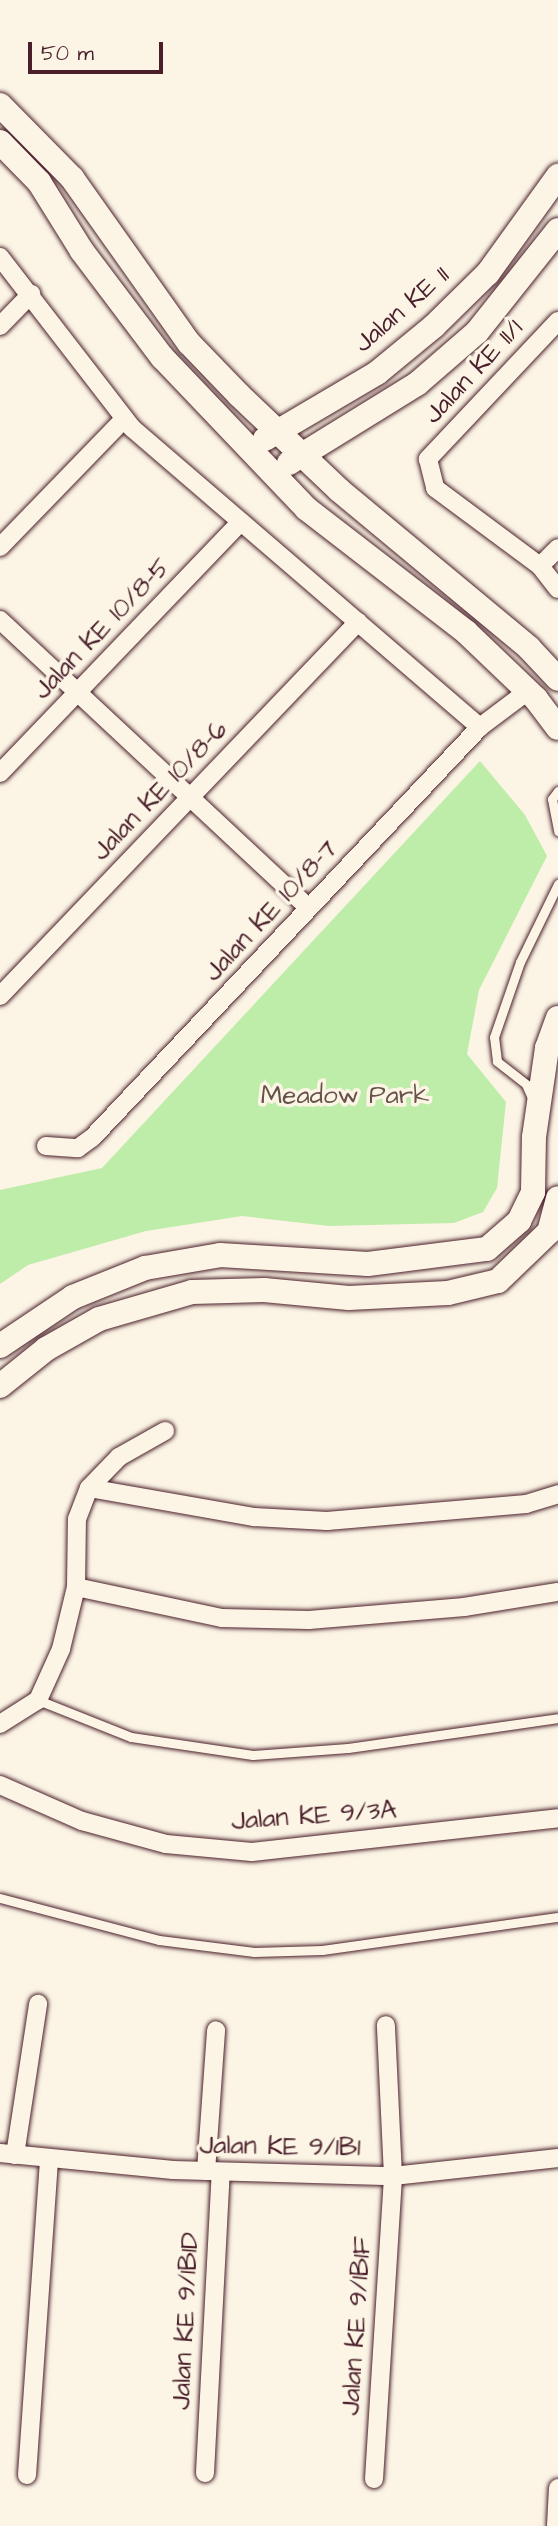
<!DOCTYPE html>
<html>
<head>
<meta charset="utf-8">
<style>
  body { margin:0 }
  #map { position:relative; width:558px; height:2526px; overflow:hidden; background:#fcf5e5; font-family:"Architects Daughter",sans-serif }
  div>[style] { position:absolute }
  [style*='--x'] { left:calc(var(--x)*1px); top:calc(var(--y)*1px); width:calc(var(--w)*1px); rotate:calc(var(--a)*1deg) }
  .green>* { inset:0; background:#beeca9 }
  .roads { filter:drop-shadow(0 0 2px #4a1f2b) drop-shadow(0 0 2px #4a1f2b) }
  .lane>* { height:9px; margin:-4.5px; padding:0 4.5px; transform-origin:4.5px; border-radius:4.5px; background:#fcf5e5 }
  .street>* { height:18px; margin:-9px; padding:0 9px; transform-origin:9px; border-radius:9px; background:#fcf5e5 }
  .secondary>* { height:24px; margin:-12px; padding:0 12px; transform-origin:12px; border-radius:12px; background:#fcf5e5 }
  span { translate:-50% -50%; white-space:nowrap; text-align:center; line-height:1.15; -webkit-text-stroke:7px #fcf5e5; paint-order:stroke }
  .street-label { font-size:26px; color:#4a1f2b }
  .park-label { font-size:26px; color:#67524a }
  .scale { position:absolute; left:28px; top:42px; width:135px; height:32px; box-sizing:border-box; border:4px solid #4a1f2b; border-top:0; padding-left:9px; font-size:21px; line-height:24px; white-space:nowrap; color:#4a1f2b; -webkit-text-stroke:5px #fcf5e5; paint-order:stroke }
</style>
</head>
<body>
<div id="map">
  <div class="green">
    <i style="clip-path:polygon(480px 761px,525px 815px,547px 856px,479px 990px,467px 1054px,506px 1102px,497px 1188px,483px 1212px,454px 1223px,329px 1226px,242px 1216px,146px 1231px,28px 1265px,0 1284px,0 1190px,102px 1168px)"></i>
  </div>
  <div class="roads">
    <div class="lane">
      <i style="--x:558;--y:791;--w:10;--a:127"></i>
      <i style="--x:552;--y:799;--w:33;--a:79"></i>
      <i style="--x:533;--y:1100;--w:17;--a:-114"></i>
      <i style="--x:526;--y:1084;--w:37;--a:-142"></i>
      <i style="--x:497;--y:1061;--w:24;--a:-97"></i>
      <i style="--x:494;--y:1037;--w:79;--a:-70.9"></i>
      <i style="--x:520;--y:962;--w:87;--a:-64"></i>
      <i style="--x:38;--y:1700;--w:100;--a:21.7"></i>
      <i style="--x:131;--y:1737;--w:123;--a:8.4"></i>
      <i style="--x:253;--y:1755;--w:95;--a:-4.2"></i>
      <i style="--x:348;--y:1748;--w:212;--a:-8.1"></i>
      <i style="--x:0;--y:1898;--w:164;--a:14.8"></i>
      <i style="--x:159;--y:1940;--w:96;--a:7.2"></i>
      <i style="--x:254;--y:1952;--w:68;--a:-1.7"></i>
      <i style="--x:322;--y:1950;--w:238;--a:-8"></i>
    </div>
    <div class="street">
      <i style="--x:0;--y:257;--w:216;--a:52.3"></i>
      <i style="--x:132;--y:428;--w:459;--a:40.7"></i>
      <i style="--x:558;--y:321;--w:190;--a:133.3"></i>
      <i style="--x:428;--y:459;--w:30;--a:76"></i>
      <i style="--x:435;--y:488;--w:131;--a:36.6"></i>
      <i style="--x:540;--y:566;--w:29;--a:52"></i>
      <i style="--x:0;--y:326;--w:45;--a:-45.9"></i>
      <i style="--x:0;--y:547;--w:178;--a:-45.9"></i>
      <i style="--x:540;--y:566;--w:25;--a:-45"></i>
      <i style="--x:0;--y:620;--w:422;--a:43"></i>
      <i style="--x:0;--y:773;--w:348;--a:-46.2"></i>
      <i style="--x:0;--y:996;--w:518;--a:-46.25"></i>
      <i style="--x:46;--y:1146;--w:32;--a:4"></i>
      <i style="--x:78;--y:1148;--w:17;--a:-36"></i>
      <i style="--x:92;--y:1138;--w:565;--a:-46.65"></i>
      <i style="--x:480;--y:727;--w:60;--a:-36.9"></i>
      <i style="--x:89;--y:1488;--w:168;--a:10"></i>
      <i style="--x:254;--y:1517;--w:73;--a:3.1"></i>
      <i style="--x:327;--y:1521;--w:200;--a:-4.9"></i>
      <i style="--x:526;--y:1504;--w:34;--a:-17"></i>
      <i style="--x:76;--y:1587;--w:149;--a:12"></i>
      <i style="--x:222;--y:1618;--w:87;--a:1.3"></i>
      <i style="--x:309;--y:1620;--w:156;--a:-4.8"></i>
      <i style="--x:464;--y:1607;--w:95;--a:-9.1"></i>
      <i style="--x:0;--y:1724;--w:45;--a:-32.3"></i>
      <i style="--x:38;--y:1700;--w:56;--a:-65.7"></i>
      <i style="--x:61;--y:1649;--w:64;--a:-76.4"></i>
      <i style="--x:76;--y:1587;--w:68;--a:-89.2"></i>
      <i style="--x:77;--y:1519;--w:33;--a:-69"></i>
      <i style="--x:89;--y:1488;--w:43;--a:-45.9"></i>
      <i style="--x:119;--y:1457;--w:53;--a:-29.5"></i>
      <i style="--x:0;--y:1785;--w:90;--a:23.7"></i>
      <i style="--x:82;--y:1821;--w:87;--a:15.3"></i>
      <i style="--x:166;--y:1844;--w:86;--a:5.3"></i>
      <i style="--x:252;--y:1852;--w:308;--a:-6.3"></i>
      <i style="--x:0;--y:2153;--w:174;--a:5.6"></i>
      <i style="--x:173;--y:2170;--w:220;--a:1.6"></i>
      <i style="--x:393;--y:2176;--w:166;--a:-6.2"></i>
      <i style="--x:15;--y:2155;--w:153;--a:-81.3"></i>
      <i style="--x:206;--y:2171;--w:141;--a:-85.9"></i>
      <i style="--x:205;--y:2473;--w:301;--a:-87"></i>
      <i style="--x:27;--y:2475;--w:315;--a:-86"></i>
      <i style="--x:374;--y:2479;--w:304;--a:-86.4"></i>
      <i style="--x:393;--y:2176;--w:151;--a:-92.7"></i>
      <i style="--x:556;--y:2526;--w:38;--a:-87"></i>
    </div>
    <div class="secondary">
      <i style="--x:0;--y:105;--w:103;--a:45.4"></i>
      <i style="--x:72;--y:178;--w:202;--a:54.7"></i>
      <i style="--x:189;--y:343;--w:72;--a:46.1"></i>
      <i style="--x:239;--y:395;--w:138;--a:43.5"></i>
      <i style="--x:339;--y:490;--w:247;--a:39.7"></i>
      <i style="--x:529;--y:648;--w:42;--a:46.9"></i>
      <i style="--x:0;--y:142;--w:56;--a:45.7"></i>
      <i style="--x:39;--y:182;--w:81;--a:58.1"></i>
      <i style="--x:82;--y:251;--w:133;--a:53"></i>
      <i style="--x:162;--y:357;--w:210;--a:46.4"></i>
      <i style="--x:307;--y:509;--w:201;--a:37.7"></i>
      <i style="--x:466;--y:632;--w:97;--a:43.7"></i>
      <i style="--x:536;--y:699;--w:36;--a:53"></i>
      <i style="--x:265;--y:439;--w:130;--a:-30.5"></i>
      <i style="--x:377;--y:373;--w:74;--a:-39.5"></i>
      <i style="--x:434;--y:326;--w:76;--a:-44.5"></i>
      <i style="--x:488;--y:273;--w:120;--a:-54.2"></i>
      <i style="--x:289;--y:463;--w:150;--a:-31.7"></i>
      <i style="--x:417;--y:384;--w:79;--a:-40.9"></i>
      <i style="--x:477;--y:332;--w:130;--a:-51.5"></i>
      <i style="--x:0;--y:1346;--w:88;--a:-33.9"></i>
      <i style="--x:73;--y:1297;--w:78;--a:-21.9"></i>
      <i style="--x:145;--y:1268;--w:76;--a:-9.8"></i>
      <i style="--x:220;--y:1255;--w:148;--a:3.5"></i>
      <i style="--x:368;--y:1264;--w:120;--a:-7.2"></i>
      <i style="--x:487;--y:1249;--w:43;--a:-41.2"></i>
      <i style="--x:519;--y:1221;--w:32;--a:-64"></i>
      <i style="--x:533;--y:1192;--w:55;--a:-89"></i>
      <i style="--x:534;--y:1137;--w:90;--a:-81.7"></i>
      <i style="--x:547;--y:1048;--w:32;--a:-70"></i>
      <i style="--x:0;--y:1386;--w:59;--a:-38.8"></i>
      <i style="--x:46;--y:1349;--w:61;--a:-29.5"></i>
      <i style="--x:99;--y:1319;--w:97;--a:-16.2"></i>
      <i style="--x:192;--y:1292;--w:72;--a:-1.6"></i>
      <i style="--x:264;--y:1290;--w:85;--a:5.4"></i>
      <i style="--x:349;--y:1298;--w:99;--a:-2.9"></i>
      <i style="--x:448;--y:1293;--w:51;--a:-13.5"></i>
      <i style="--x:498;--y:1281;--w:71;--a:-43.9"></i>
      <i style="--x:549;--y:1232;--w:35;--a:-75"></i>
    </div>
  </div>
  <div class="street-label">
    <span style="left:402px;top:310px;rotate:-41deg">Jalan KE 11</span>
    <span style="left:474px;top:372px;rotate:-47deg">Jalan KE 11/1</span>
    <span style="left:102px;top:629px;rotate:-46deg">Jalan KE 10/8-5</span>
    <span style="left:160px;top:791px;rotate:-46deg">Jalan KE 10/8-6</span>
    <span style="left:271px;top:911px;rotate:-47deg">Jalan KE 10/8-7</span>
    <span style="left:314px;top:1816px;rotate:-4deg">Jalan KE 9/3A</span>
    <span style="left:280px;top:2147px;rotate:1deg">Jalan KE 9/1B1</span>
    <span style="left:186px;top:2321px;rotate:-87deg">Jalan KE 9/1B1D</span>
    <span style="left:357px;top:2326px;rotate:-86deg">Jalan KE 9/1B1F</span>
  </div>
  <div class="park-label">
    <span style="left:345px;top:1096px">Meadow Park</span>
  </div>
  <div class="scale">50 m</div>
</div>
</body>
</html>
